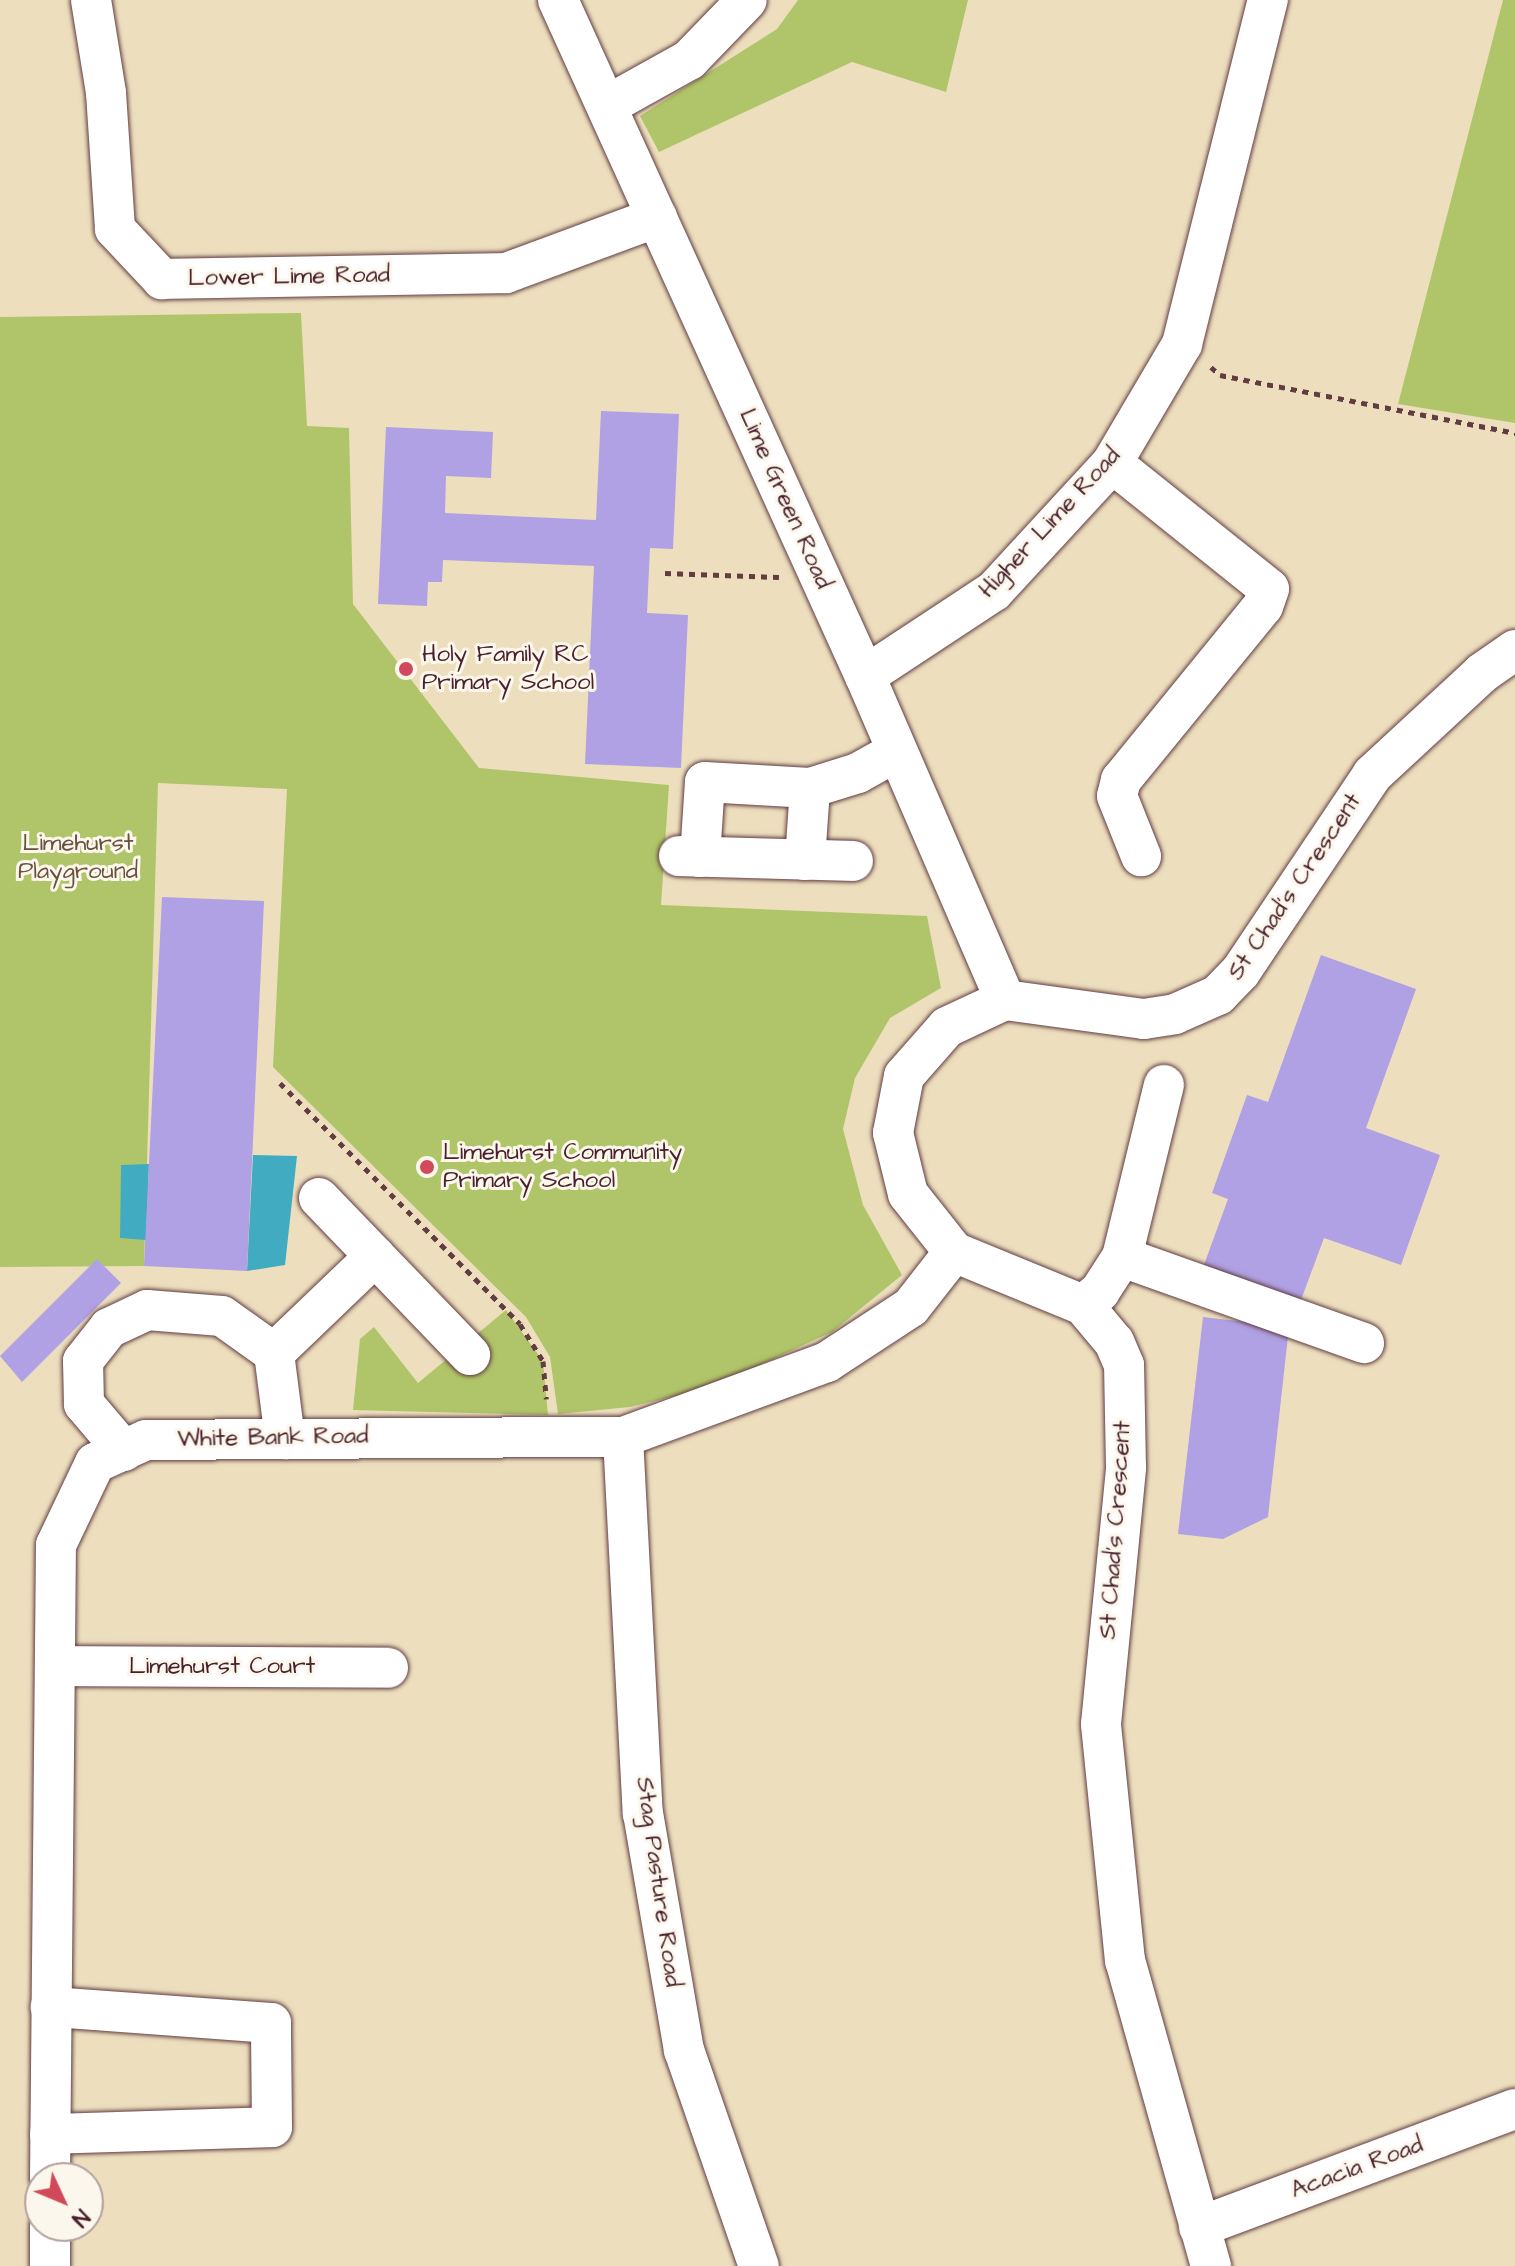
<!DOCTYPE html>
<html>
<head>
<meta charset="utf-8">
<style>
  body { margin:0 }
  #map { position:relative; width:1515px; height:2266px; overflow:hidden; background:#eddfbe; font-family:"Architects Daughter",sans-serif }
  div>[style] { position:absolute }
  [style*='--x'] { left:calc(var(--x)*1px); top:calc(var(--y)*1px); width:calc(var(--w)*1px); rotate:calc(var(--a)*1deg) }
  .green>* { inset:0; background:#b0c569 }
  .water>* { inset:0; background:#41abc1 }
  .building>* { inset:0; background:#afa1e4 }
  .path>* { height:5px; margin-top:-2.5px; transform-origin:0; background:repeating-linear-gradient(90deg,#623c41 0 6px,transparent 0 12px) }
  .roads { filter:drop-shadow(0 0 2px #623c41) drop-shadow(0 0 2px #623c41) }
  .minor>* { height:40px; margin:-20px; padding:0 20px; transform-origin:20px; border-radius:20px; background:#fff }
  .dots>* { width:22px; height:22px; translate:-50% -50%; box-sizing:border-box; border:4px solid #fbf7ec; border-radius:50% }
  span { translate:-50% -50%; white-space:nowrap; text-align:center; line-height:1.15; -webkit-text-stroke:6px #fbf7ec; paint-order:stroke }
  .street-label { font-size:24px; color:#4a1f2b }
  .poi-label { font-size:24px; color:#4a1f2b }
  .left { translate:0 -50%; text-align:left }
  .park-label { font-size:24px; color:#69513e }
  .north { position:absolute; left:24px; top:2162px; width:80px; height:80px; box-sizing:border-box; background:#fbf7ec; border:2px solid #b4a19f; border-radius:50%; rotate:134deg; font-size:22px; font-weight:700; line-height:32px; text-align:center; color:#4a1f2b }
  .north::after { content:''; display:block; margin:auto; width:28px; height:36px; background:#d1495b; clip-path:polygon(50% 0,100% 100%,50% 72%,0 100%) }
</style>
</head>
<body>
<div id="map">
  <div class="green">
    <i style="clip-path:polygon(798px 0,968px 0,946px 92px,852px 62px,659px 152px,640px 116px,777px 29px)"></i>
    <i style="clip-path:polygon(1503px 0,1515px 0,1515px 423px,1398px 404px)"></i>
    <i style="clip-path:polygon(301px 313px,307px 426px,349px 428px,353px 604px,479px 768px,669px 785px,661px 905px,927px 916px,941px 988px,890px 1018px,855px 1078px,843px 1129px,863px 1205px,902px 1275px,832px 1332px,712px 1387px,630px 1407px,558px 1414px,550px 1357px,526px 1317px,273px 1067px,287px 789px,158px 783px,144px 1266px,0 1267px,0 317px)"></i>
    <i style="clip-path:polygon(506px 1310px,543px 1361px,548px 1415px,353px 1410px,360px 1339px,374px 1327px,418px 1383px)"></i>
  </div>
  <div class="water">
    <i style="clip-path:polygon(253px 1155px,297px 1156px,285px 1265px,247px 1271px)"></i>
    <i style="clip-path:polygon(149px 1164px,146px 1240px,120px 1238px,121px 1165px)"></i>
  </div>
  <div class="building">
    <i style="clip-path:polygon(601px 411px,679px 414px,673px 549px,650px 548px,647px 613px,688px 615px,681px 768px,585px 764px,594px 566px,443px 560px,442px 582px,428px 582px,427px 606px,378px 604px,386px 427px,493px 432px,491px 478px,446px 476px,445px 513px,596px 520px)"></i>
    <i style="clip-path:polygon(162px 897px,264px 901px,247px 1271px,144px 1266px)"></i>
    <i style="clip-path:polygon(1321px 955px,1416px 989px,1366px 1128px,1440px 1155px,1401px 1265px,1324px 1238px,1298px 1308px,1201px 1273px,1228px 1199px,1212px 1193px,1247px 1095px,1268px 1102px)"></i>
    <i style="clip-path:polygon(97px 1259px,121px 1283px,22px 1382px,0 1356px)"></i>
    <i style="clip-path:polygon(1203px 1317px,1289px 1327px,1268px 1517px,1223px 1539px,1178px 1534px)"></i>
  </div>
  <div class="path">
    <i style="--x:1211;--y:367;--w:12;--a:42"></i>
    <i style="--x:1220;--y:375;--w:301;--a:11.1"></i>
    <i style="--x:665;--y:573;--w:114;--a:2"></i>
    <i style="--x:280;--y:1083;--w:340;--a:45.1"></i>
    <i style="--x:520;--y:1324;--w:44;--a:58.1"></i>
    <i style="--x:543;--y:1361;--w:38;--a:85"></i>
  </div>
  <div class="roads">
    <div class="minor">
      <i style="--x:91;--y:0;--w:94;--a:80.8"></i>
      <i style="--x:106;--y:93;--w:136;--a:86.2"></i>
      <i style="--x:115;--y:229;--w:69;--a:46.8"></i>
      <i style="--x:162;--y:279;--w:344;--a:-1"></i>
      <i style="--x:506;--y:273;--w:161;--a:-20.3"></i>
      <i style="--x:558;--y:0;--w:742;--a:65.58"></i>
      <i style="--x:865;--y:676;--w:353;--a:66.6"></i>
      <i style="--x:608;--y:105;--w:93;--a:-29.1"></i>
      <i style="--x:689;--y:60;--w:83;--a:-46"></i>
      <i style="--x:1112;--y:463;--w:201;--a:38.7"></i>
      <i style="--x:1269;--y:589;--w:18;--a:109"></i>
      <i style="--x:1263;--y:606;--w:225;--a:129.2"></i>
      <i style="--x:1121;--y:780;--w:16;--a:104"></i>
      <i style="--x:1117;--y:796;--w:65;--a:68.2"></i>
      <i style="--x:865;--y:676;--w:154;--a:-33.4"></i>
      <i style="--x:994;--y:591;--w:174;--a:-47.3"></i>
      <i style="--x:1112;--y:463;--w:138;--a:-59.5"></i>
      <i style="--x:1182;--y:344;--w:355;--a:-76"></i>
      <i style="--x:679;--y:856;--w:174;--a:1.6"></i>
      <i style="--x:700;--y:857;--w:75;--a:-86.2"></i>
      <i style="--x:705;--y:782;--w:105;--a:3.3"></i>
      <i style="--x:810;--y:788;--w:50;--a:-17.4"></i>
      <i style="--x:858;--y:773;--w:41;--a:-29.1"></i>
      <i style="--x:805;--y:860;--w:72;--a:-86"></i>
      <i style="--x:319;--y:1198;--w:218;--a:46.1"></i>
      <i style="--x:1122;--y:1257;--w:257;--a:19.6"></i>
      <i style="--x:1083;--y:1305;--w:22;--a:-39"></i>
      <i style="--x:1100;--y:1291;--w:40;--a:-57.1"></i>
      <i style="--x:1122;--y:1257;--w:177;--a:-76.3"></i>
      <i style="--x:274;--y:1353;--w:140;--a:-43.8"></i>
      <i style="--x:623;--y:1437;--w:377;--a:87"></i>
      <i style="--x:643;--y:1813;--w:241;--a:80.2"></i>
      <i style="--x:684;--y:2050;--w:229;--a:70.9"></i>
      <i style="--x:124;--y:1451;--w:62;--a:-130.4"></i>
      <i style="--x:84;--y:1404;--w:43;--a:-91.3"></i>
      <i style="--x:83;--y:1361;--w:42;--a:-51.8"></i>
      <i style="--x:109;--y:1328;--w:42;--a:-25.3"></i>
      <i style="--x:147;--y:1310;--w:75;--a:4.6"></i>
      <i style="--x:222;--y:1316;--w:64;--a:35.4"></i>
      <i style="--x:274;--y:1353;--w:87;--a:82.7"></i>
      <i style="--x:55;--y:1666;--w:333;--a:0.3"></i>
      <i style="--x:50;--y:2134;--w:222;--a:-1.8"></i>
      <i style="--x:272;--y:2127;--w:104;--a:-90.6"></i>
      <i style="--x:271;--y:2023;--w:221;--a:-175.8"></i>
      <i style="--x:50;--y:2178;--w:633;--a:-89.46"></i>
      <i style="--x:56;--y:1545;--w:91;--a:-64.6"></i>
      <i style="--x:95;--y:1463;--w:56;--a:-24.3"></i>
      <i style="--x:146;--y:1440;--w:477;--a:-0.4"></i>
      <i style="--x:623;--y:1437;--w:217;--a:-20.2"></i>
      <i style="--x:827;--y:1362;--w:100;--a:-33.2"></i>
      <i style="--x:911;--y:1307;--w:70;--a:-52"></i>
      <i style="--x:50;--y:2226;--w:40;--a:90"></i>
      <i style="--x:1199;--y:2227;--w:337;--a:-20.5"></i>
      <i style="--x:1211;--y:2266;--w:317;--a:-105.7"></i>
      <i style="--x:1125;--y:1961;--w:238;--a:-95.8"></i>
      <i style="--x:1101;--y:1724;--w:258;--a:-84.4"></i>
      <i style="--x:1126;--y:1467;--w:102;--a:-91.1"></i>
      <i style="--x:1124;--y:1365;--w:25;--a:-113"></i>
      <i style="--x:1114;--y:1342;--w:48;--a:-130"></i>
      <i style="--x:1083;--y:1305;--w:139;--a:-157.7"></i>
      <i style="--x:954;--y:1252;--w:74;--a:-128.4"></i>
      <i style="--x:908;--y:1194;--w:63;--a:-103.8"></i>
      <i style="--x:893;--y:1133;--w:58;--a:-79.1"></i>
      <i style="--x:904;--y:1076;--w:65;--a:-48.7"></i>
      <i style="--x:947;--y:1027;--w:64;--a:-25"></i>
      <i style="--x:1005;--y:1000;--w:140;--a:7.8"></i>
      <i style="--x:1144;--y:1019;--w:31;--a:-9"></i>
      <i style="--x:1175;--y:1014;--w:47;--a:-23.8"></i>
      <i style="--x:1218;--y:995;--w:33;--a:-46"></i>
      <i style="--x:1241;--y:971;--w:236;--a:-56.2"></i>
      <i style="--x:1372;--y:775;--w:150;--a:-42.8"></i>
      <i style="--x:1482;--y:673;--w:40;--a:-34.9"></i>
    </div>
  </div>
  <div class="dots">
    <i style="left:406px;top:669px;background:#d1495b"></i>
    <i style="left:427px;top:1167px;background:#d1495b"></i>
  </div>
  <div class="street-label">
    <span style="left:289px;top:277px;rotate:-1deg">Lower Lime Road</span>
    <span style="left:785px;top:499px;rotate:66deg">Lime Green Road</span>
    <span style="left:1050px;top:523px;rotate:-47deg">Higher Lime Road</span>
    <span style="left:1295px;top:887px;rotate:-56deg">St Chad's Crescent</span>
    <span style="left:273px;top:1438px;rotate:-1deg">White Bank Road</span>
    <span style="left:1116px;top:1530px;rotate:-86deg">St Chad's Crescent</span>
    <span style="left:222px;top:1667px">Limehurst Court</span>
    <span style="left:658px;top:1882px;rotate:82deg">Stag Pasture Road</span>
    <span style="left:1357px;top:2168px;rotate:-20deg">Acacia Road</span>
  </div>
  <div class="poi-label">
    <span class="left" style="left:422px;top:669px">Holy Family RC<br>Primary School</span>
    <span class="left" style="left:443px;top:1167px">Limehurst Community<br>Primary School</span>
  </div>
  <div class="park-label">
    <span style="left:78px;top:858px">Limehurst<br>Playground</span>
  </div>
  <div class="north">N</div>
</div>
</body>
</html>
